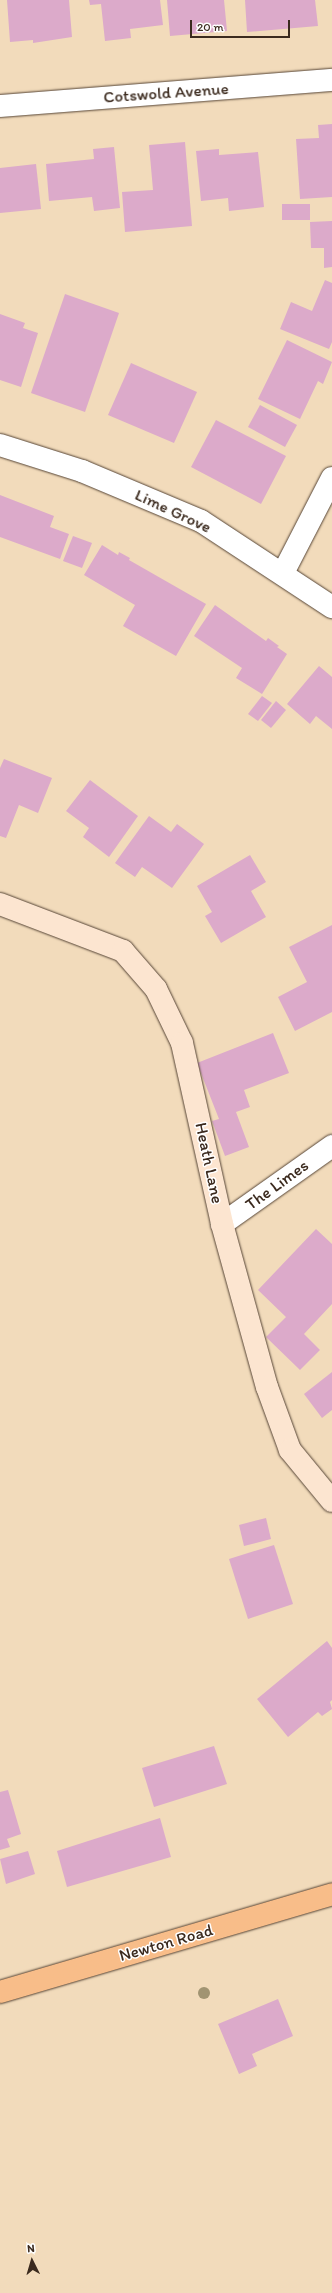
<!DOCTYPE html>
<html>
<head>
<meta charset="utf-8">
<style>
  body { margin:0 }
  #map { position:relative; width:332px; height:2293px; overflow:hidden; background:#f2dbbb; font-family:Itim,sans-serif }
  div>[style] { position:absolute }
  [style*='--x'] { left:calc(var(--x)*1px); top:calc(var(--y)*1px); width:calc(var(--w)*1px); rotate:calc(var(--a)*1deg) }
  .building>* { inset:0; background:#dcaaca }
  .roads { filter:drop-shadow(0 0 1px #564536) drop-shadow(0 0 1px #564536) }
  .street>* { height:22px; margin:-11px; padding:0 11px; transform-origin:11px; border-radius:11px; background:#fff }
  .secondary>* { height:22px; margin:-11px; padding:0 11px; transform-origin:11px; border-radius:11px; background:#fce5d0 }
  .primary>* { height:22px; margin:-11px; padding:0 11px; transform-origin:11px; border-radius:11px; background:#f8bd89 }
  .trees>* { width:12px; height:12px; margin:-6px; border-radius:50%; background:#a19472 }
  span { translate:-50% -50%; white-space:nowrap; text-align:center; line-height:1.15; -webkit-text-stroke:3px #fff; paint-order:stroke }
  .street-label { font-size:17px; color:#3b2a1e }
  .north { position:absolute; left:12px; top:2241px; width:40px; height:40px; -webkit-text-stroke:3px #fff; paint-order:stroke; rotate:355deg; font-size:11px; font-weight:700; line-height:16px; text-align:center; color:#3b2a1e }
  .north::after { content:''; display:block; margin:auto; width:14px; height:18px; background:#3b2a1e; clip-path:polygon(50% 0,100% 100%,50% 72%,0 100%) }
  .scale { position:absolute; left:190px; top:20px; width:100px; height:18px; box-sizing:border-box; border:2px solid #3b2a1e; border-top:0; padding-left:5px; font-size:12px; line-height:14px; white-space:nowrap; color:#3b2a1e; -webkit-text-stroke:3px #fff; paint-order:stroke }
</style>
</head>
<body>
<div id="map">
  <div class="building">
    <i style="clip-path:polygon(7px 0,69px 0,72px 37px,33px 43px,33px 40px,10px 42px)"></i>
    <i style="clip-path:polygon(89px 0,160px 0,163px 25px,130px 29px,131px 38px,105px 41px,101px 4px,90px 5px)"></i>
    <i style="clip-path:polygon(167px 0,224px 0,227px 31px,170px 36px)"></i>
    <i style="clip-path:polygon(245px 0,315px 0,318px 26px,247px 32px)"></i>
    <i style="clip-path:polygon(332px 124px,332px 197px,300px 199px,296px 139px,319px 138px,318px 125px)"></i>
    <i style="clip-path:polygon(185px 142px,192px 226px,125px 232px,122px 192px,153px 190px,149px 145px)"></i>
    <i style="clip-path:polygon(114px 147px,120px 208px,94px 211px,92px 197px,49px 201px,46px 164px,94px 159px,93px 149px)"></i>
    <i style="clip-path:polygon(219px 149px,219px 155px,258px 152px,264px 207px,229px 211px,228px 198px,201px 201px,196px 151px)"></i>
    <i style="clip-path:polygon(36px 164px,41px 209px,0 213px,0 168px)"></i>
    <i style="clip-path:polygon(282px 204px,310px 204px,310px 220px,282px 220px)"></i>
    <i style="clip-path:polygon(332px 221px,332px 267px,324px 268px,324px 248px,311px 248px,310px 222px)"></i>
    <i style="clip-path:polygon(325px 280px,332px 283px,332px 342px,329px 349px,280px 329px,291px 302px,312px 311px)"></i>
    <i style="clip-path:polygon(65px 294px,119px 313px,85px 412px,31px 393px)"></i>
    <i style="clip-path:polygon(0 314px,25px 323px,23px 328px,38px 333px,21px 387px,0 380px)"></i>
    <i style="clip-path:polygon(287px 340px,332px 362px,323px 384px,318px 381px,300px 419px,258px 399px)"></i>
    <i style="clip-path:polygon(131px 363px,197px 392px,174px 443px,108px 415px)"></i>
    <i style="clip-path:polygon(260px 405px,297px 425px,285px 447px,248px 427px)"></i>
    <i style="clip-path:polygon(216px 420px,286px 456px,261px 504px,191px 467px)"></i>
    <i style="clip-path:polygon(0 495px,54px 516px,50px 527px,69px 534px,60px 559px,0 537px)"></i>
    <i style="clip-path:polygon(73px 536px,92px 543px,82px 568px,63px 561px)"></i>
    <i style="clip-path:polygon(102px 545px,118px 555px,119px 552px,130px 558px,129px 560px,206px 604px,176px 656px,123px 626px,135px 605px,84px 575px)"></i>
    <i style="clip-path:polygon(215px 605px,266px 641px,268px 638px,279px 646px,277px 647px,287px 654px,262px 694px,236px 678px,242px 668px,194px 636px)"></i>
    <i style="clip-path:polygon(319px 666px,332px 677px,332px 729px,316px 716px,310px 724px,287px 704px)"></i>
    <i style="clip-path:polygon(262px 696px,272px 703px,258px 721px,248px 714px)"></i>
    <i style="clip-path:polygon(276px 701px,286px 710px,271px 728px,261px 720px)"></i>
    <i style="clip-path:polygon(4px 759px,52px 778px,38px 813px,19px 805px,6px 838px,0 836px,0 768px)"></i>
    <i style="clip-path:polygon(90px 780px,138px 816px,109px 857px,83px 837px,89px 828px,66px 811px)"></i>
    <i style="clip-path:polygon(149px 816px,171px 832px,177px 824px,204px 844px,172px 888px,142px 867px,135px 877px,115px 863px)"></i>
    <i style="clip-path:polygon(250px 855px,266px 882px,251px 891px,266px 917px,221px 943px,205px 916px,212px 912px,197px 886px)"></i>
    <i style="clip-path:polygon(332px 925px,332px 1012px,295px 1031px,278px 997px,307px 982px,289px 947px)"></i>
    <i style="clip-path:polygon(273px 1033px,289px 1073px,244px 1090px,250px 1107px,236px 1112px,249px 1147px,225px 1156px,212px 1121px,219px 1119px,197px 1063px)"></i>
    <i style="clip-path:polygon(316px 1229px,332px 1244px,332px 1304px,304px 1334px,320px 1350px,300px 1370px,266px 1337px,286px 1317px,258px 1290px)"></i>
    <i style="clip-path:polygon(332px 1372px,332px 1410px,322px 1418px,304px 1394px)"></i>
    <i style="clip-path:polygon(266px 1518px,271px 1539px,244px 1546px,239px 1525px)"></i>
    <i style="clip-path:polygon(274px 1545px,293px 1604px,248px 1619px,229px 1559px)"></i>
    <i style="clip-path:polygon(327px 1641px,332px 1648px,332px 1700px,330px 1702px,332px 1709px,322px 1716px,318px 1712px,288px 1737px,257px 1699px)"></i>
    <i style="clip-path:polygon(214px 1746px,227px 1784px,154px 1807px,142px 1768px)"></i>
    <i style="clip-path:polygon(8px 1790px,21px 1834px,7px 1839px,10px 1847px,0 1850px,0 1792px)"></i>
    <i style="clip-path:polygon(160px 1818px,171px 1857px,67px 1887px,57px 1851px)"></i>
    <i style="clip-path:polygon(28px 1851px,35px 1874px,6px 1884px,0 1859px)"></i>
    <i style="clip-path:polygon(278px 1999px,293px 2036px,252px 2054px,257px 2066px,239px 2074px,218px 2024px)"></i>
  </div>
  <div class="roads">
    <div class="street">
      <i style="--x:0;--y:106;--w:333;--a:-4.5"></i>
      <i style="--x:0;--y:445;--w:86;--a:17.6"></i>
      <i style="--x:82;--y:471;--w:129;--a:22.8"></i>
      <i style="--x:201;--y:521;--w:157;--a:33.3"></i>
      <i style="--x:283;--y:573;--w:107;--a:-62.7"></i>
      <i style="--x:222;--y:1224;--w:135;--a:-35.3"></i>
    </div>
    <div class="secondary">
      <i style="--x:0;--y:904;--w:132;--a:20.9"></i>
      <i style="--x:123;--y:951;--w:50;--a:49"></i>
      <i style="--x:156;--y:989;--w:60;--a:64.3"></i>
      <i style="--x:182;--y:1043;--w:185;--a:77.5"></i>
      <i style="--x:222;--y:1224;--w:169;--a:74.6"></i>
      <i style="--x:267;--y:1387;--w:67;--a:69.9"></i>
      <i style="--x:290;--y:1450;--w:66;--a:50.5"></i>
    </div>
    <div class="primary">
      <i style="--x:0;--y:1992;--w:346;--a:-16.4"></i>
    </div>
  </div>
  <div class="trees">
    <i style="left:204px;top:1993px"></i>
  </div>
  <div class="street-label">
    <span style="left:166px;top:93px;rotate:-4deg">Cotswold Avenue</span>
    <span style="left:173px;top:511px;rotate:25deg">Lime Grove</span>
    <span style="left:209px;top:1163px;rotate:78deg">Heath Lane</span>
    <span style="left:277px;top:1185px;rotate:-36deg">The Limes</span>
    <span style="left:166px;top:1943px;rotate:-16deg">Newton Road</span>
  </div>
  <div class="north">N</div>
  <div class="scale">20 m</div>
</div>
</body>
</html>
